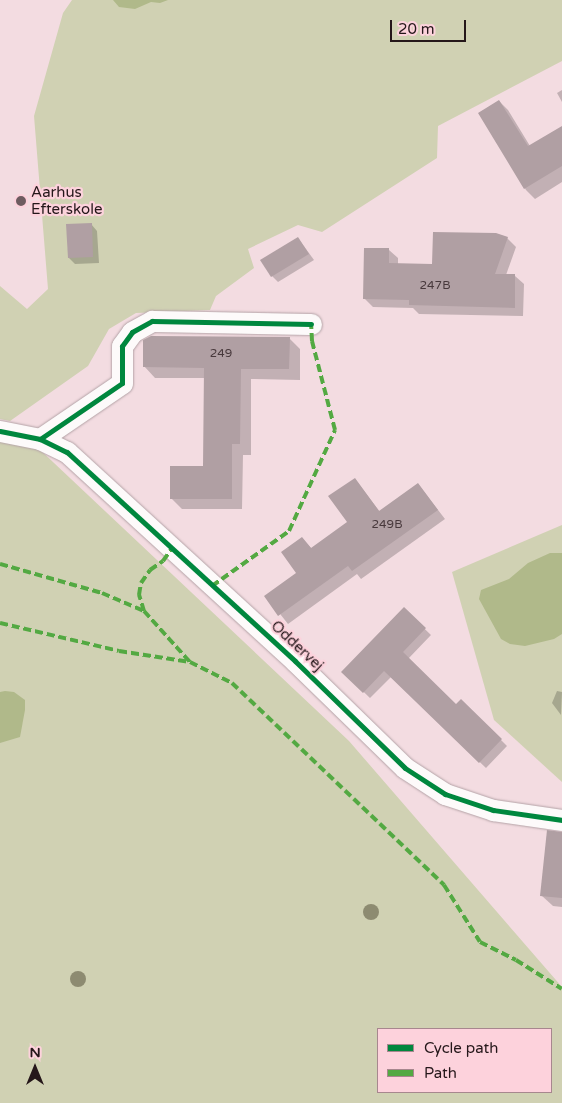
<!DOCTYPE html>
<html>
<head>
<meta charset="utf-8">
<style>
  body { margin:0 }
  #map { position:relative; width:562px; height:1103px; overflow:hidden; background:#f3dce1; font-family:"Varela Round",sans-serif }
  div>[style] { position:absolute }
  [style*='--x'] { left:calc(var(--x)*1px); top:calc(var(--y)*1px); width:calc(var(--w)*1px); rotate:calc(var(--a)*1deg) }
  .green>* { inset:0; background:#d0d1b3 }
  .water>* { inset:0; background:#b0b98a }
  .shadow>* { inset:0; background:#0003 }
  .building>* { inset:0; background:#b09fa3 }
  .roads { filter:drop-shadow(0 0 1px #b4a3a7) drop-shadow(0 0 1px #b4a3a7) }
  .minor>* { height:21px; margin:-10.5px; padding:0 10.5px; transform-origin:10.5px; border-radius:10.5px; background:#fdfafa }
  .quiet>* { height:4px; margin-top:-2px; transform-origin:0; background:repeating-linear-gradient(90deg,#53a942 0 8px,transparent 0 12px) }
  .cycleway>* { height:5px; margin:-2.5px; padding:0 2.5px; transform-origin:2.5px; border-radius:2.5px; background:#00873e }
  .trees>* { width:16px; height:16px; margin:-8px; border-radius:50%; background:#8d8b71 }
  .dots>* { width:14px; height:14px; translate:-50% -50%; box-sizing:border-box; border:2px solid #fdd2dc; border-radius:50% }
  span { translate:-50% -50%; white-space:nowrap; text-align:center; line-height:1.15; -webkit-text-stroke:4.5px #fdd2dc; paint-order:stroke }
  .number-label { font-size:12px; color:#48393c }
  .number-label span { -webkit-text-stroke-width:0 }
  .poi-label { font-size:15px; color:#25171a }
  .left { translate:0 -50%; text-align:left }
  .street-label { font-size:15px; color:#25171a }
  .legend { position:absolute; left:377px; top:1028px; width:175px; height:65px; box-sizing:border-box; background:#fdd2dc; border:1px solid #a7878e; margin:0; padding:6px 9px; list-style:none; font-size:15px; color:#25171a }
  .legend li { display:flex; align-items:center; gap:10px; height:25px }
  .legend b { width:25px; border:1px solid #a7878e }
  .north { position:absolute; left:10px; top:1043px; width:50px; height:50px; -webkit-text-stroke:4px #fdd2dc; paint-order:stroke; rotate:0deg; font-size:14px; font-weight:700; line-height:20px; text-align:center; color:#25171a }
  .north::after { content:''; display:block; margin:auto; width:18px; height:22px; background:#25171a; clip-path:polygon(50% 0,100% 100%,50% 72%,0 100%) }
  .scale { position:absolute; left:390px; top:20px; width:76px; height:22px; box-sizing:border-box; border:2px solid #25171a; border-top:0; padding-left:6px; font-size:15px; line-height:18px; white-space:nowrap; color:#25171a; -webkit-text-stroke:4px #fdd2dc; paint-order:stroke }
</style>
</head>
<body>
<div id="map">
  <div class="green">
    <i style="clip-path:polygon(72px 0,562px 0,562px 61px,438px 126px,437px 158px,322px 232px,298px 225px,248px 249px,254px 268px,216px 296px,210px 310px,136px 313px,109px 329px,88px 366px,10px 421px,0 419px,0 286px,27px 309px,48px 289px,34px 116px,63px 13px)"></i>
    <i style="clip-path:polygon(evenodd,0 440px,36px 446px,349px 741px,562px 987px,562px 1103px,0 1103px,0 440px,378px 1029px,551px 1029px,551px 1092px,378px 1092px,378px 1029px)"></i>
    <i style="clip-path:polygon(562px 525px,562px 782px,494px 720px,452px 572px)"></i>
  </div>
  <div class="water">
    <i style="clip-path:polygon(113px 0,168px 0,160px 3px,151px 2px,135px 9px,119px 7px)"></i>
    <i style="clip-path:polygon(550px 553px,562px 553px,562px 634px,554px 639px,525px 646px,510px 644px,501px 639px,479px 599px,481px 590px,509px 579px,528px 563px)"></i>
    <i style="clip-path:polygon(5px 691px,14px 692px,25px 700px,25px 710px,20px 737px,0 743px,0 692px)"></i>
  </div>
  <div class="shadow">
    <i style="clip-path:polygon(562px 90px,562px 102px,557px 93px)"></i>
    <i style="clip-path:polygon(499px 101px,508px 110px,530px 146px,562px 127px,562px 182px,535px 199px,526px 190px,479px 113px)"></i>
    <i style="clip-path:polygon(91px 224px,97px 231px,99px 263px,75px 264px,69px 258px)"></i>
    <i style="clip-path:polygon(298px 238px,314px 260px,278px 282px,272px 276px)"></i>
    <i style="clip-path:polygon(507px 238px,516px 247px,506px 275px,515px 276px,524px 284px,523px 316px,419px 314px,413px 308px,373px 307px,364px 298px,389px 250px,398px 258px,398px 264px,433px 265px)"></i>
    <i style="clip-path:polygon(289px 338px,300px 349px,300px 380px,251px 379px,251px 455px,243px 455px,242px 509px,182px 509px,171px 498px,204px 467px,205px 378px,155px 378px,144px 366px)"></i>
    <i style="clip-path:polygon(355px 479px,380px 512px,418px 484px,445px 519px,361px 579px,357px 574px,288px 624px,266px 596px,298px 574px,302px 538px,312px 549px,348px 523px)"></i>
    <i style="clip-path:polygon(404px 609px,431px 635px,408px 659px,456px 706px,461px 700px,507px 746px,486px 768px,391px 677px,370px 698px,343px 672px)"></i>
    <i style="clip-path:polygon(557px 691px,562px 692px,561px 715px,552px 703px)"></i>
    <i style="clip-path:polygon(562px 861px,562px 907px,553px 906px,541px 895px)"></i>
  </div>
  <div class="building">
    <i style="clip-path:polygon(499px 100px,528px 146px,562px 126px,562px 166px,524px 189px,478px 113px)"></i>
    <i style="clip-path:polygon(92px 223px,93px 257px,68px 258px,66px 224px)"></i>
    <i style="clip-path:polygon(433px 232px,496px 233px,508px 237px,495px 274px,515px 274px,515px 308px,409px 305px,409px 300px,363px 299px,364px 248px,389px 248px,389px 263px,432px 264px)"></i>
    <i style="clip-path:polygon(298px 237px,309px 254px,271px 277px,260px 260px)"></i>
    <i style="clip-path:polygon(151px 336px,290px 337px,289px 369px,241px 369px,240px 444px,232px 444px,232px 499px,170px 499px,170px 466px,203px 466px,204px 368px,143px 367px,143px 340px)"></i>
    <i style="clip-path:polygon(355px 478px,379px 511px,418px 483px,438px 510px,352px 571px,348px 566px,278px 616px,264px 596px,296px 573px,281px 552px,302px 537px,311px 548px,347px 522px,328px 496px)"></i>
    <i style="clip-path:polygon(404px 607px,426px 628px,403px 652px,456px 704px,461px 699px,502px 739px,479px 763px,384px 671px,363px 693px,341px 672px)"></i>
    <i style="clip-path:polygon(547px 830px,562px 832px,562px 898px,540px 896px)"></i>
  </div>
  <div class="roads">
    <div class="minor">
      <i style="--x:0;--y:431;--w:41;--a:11.3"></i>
      <i style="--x:40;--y:439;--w:30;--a:26"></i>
      <i style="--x:67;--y:452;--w:309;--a:42.5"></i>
      <i style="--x:295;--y:661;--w:153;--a:44.2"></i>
      <i style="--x:405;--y:768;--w:48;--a:33"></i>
      <i style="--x:445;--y:794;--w:51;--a:18.4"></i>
      <i style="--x:493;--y:810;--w:70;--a:8.2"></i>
      <i style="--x:40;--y:439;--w:99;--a:-34.3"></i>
      <i style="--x:122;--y:383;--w:37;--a:-90"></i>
      <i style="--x:122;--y:346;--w:17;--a:-54"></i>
      <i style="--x:132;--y:332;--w:23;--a:-29"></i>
      <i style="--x:152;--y:321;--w:159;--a:1.1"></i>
    </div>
  </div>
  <div class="quiet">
    <i style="--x:0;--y:564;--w:106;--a:15.9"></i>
    <i style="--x:102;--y:593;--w:46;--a:23.2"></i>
    <i style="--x:144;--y:611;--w:69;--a:48"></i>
    <i style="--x:212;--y:586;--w:95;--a:-35.5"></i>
    <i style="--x:289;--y:531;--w:111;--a:-65.5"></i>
    <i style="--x:335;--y:430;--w:92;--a:-104.5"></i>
    <i style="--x:312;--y:341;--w:17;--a:-93"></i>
    <i style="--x:144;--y:611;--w:17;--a:-107"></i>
    <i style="--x:139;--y:595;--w:12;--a:-81"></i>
    <i style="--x:141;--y:583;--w:16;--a:-55"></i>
    <i style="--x:150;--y:570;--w:16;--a:-35"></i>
    <i style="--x:163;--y:561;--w:16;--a:-55"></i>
    <i style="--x:0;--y:623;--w:122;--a:13.2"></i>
    <i style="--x:119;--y:651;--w:72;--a:8.8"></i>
    <i style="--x:190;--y:662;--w:47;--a:26.6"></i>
    <i style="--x:232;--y:683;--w:293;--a:43.6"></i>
    <i style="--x:444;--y:885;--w:67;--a:57.7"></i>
    <i style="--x:480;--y:942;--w:40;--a:26.6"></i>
    <i style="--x:516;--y:960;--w:54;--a:32.2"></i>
  </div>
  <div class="cycleway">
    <i style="--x:0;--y:431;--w:41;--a:11.3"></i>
    <i style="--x:40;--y:439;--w:30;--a:26"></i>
    <i style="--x:67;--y:452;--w:309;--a:42.5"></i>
    <i style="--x:295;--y:661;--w:153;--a:44.2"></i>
    <i style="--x:405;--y:768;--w:48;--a:33"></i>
    <i style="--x:445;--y:794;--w:51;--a:18.4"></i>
    <i style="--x:493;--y:810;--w:70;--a:8.2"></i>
    <i style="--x:40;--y:439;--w:99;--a:-34.3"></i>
    <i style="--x:122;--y:383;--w:37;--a:-90"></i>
    <i style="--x:122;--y:346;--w:17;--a:-54"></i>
    <i style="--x:132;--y:332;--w:23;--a:-29"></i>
    <i style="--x:152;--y:321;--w:159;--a:1.1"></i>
  </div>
  <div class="trees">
    <i style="left:371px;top:912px"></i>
    <i style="left:78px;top:979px"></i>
  </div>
  <div class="dots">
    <i style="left:21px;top:201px;background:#6d5c60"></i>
  </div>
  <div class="number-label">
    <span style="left:435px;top:286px">247B</span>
    <span style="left:221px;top:354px">249</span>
    <span style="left:387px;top:525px">249B</span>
  </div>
  <div class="poi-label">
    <span class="left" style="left:31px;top:201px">Aarhus<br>Efterskole</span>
  </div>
  <div class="street-label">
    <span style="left:297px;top:646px;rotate:43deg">Oddervej</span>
  </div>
  <ul class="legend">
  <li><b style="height:6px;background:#00873e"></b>Cycle path</li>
  <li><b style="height:6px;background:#53a942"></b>Path</li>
  </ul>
  <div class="north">N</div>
  <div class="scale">20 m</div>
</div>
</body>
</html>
